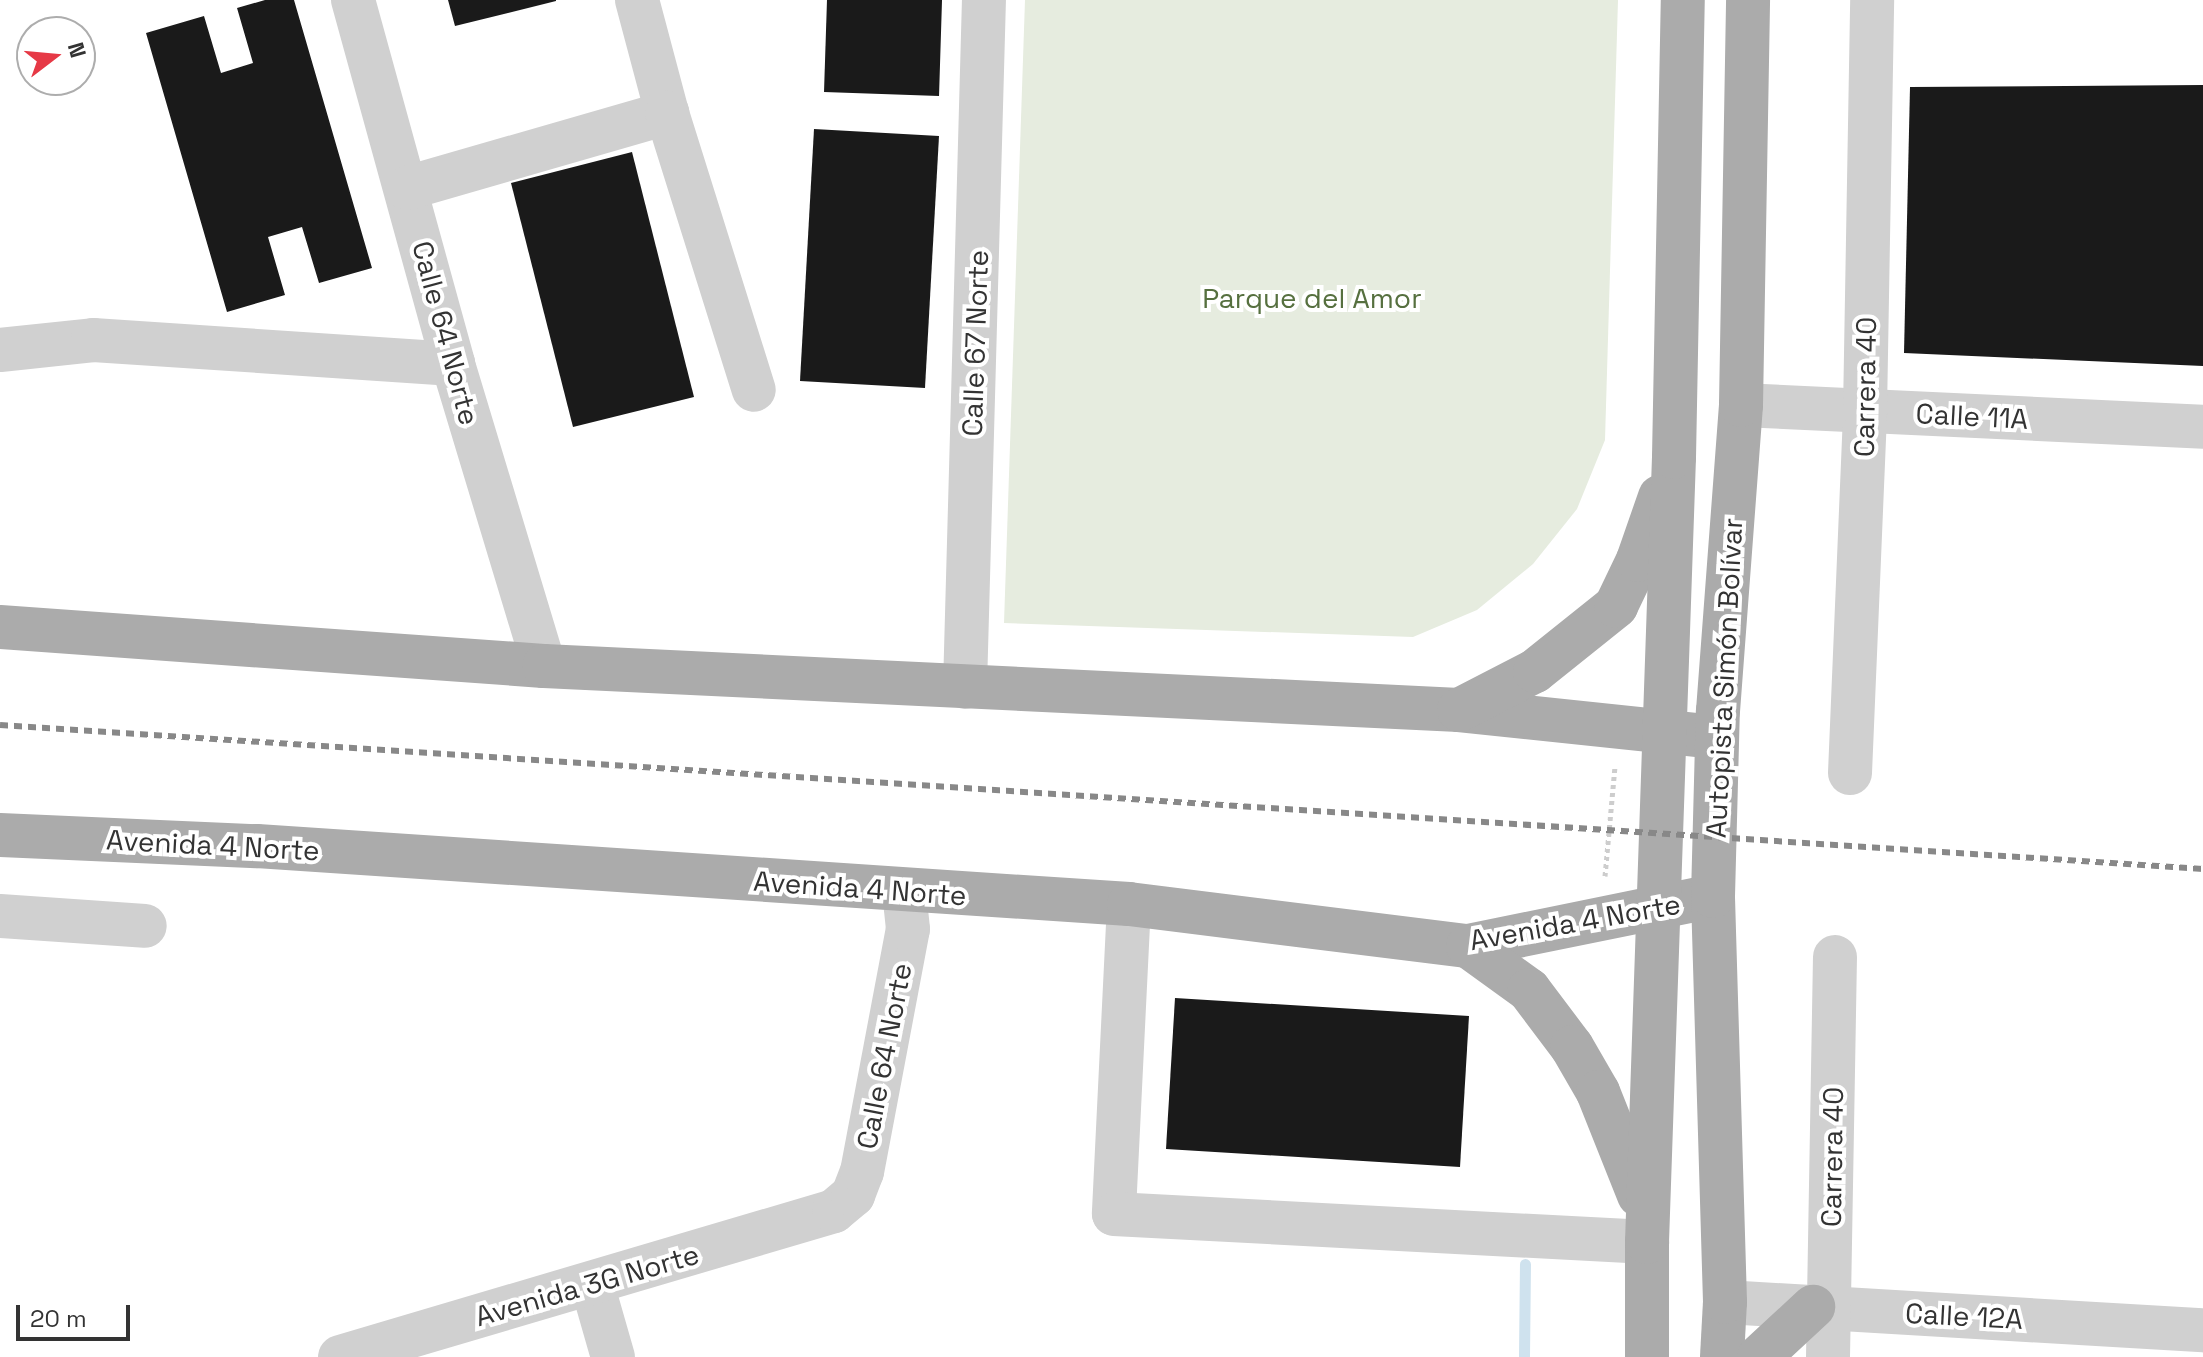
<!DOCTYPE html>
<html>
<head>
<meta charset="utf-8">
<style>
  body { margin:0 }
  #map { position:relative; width:2203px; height:1357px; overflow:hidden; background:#fff; font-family:"Space Grotesk",sans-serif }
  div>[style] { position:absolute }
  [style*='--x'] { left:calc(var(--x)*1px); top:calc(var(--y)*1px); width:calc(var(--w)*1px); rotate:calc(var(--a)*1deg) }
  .green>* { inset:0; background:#e6ecdf }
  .stream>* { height:11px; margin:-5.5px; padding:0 5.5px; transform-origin:5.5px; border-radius:5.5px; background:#cfe2ee }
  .building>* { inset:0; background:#1a1a1a }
  .path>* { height:5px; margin-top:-2.5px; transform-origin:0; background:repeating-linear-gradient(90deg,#cdcdcd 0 4px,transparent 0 8px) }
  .minor>* { height:44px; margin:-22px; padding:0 22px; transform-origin:22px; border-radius:22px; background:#d0d0d0 }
  .major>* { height:44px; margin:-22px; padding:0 22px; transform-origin:22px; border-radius:22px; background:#ababab }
  .rail>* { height:6px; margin-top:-3px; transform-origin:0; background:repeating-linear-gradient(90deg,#888 0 8px,transparent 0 14px) }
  span { translate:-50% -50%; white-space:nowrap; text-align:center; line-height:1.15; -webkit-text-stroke:8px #fff; paint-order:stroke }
  .park-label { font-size:28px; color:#56703f }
  .street-label { font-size:28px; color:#333 }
  .north { position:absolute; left:16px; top:16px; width:80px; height:80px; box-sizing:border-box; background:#fff; border:2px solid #adadad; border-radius:50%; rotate:74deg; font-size:22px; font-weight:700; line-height:32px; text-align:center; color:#333 }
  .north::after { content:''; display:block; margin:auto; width:28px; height:36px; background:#e63946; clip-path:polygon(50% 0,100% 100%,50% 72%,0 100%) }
  .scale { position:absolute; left:16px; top:1305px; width:114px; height:36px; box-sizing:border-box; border:4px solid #333; border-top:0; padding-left:10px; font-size:24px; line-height:28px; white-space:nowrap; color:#333; -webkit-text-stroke:6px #fff; paint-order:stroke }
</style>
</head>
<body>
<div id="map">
  <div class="green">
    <i style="clip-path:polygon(1025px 0,1618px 0,1605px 440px,1577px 509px,1533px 564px,1477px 610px,1413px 637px,1004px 623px)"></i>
  </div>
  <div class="stream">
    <i style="--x:1524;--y:1357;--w:93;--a:-89.4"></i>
  </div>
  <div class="building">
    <i style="clip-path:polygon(265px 0,294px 0,372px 268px,319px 283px,302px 227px,268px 237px,285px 295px,227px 312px,146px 33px,204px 16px,221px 73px,253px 63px,237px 8px)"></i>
    <i style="clip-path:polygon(448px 0,556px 0,556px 1px,455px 26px)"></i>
    <i style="clip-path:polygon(827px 0,942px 0,939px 96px,824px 92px)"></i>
    <i style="clip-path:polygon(2203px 85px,2203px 366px,1904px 353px,1910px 87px)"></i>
    <i style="clip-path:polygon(814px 129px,939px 136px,925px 388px,800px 381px)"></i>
    <i style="clip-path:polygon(632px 152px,694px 397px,573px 427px,511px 183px)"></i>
    <i style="clip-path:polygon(1175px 998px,1469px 1016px,1460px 1167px,1166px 1149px)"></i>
  </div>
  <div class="path">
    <i style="--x:1605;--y:876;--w:110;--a:-84.8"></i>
  </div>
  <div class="minor">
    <i style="--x:353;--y:0;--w:377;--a:74.6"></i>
    <i style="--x:453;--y:364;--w:315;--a:73.2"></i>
    <i style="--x:637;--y:0;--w:117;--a:75.1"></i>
    <i style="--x:407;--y:188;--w:271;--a:-16.1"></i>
    <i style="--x:667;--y:113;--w:290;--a:72.6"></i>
    <i style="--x:0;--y:350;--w:94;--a:-6.1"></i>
    <i style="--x:93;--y:340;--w:361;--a:3.8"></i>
    <i style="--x:1741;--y:405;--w:463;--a:2.7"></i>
    <i style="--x:965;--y:687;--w:687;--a:-88.42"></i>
    <i style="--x:1850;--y:773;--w:362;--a:-87.6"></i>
    <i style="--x:1865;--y:411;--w:411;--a:-89"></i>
    <i style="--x:1129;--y:904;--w:310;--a:92.8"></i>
    <i style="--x:1114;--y:1214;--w:534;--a:3.01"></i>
    <i style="--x:0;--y:916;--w:145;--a:3.9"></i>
    <i style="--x:592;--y:1284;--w:76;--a:74"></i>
    <i style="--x:1725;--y:1302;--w:479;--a:3.4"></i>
    <i style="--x:340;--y:1357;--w:515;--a:-16.46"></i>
    <i style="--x:834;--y:1211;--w:25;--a:-40"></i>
    <i style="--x:853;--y:1195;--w:25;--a:-69"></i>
    <i style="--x:862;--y:1172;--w:247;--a:-79.3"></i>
    <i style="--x:908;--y:929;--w:38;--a:-96"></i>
    <i style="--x:1828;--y:1357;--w:400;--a:-89"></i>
  </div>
  <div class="major">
    <i style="--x:0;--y:627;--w:545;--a:4.1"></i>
    <i style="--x:544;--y:666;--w:916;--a:2.75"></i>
    <i style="--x:1459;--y:710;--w:259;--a:6"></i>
    <i style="--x:1459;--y:710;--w:85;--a:-27.2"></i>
    <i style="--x:1535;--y:671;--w:104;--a:-38.7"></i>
    <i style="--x:1616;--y:606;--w:51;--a:-64.4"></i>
    <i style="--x:1638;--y:560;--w:67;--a:-70.8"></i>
    <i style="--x:0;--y:835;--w:257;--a:2.5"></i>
    <i style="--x:257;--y:846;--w:874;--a:3.81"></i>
    <i style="--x:1129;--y:904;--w:342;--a:7.1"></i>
    <i style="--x:1468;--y:946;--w:250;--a:-11.5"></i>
    <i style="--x:1468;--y:946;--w:75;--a:35.8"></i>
    <i style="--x:1529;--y:990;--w:71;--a:53"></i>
    <i style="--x:1572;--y:1047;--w:52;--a:60"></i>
    <i style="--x:1598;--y:1092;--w:111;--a:68.3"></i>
    <i style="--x:1647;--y:1357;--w:115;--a:-90"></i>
    <i style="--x:1647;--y:1242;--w:785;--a:-88.03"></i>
    <i style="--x:1674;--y:457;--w:457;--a:-88.9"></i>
    <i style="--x:1722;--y:1357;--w:55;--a:-86.9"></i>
    <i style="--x:1725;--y:1302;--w:406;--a:-91.7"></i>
    <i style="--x:1713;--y:896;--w:185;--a:-88.5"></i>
    <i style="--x:1718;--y:711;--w:307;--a:-85.7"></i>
    <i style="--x:1741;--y:405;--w:405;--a:-89"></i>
    <i style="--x:1759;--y:1357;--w:74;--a:-42.8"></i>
  </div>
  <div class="rail">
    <i style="--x:0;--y:725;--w:2208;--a:3.74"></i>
  </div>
  <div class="park-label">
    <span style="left:1312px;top:298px">Parque del Amor</span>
  </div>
  <div class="street-label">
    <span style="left:446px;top:333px;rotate:75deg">Calle 64 Norte</span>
    <span style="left:975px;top:343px;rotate:-88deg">Calle 67 Norte</span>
    <span style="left:1865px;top:387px;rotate:-89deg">Carrera 40</span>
    <span style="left:1972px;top:416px;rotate:3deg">Calle 11A</span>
    <span style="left:1724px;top:678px;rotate:-87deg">Autopista Simón Bolívar</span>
    <span style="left:213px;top:845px;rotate:3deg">Avenida 4 Norte</span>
    <span style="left:860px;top:888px;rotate:4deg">Avenida 4 Norte</span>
    <span style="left:1575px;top:922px;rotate:-10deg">Avenida 4 Norte</span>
    <span style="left:884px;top:1056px;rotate:-79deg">Calle 64 Norte</span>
    <span style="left:1832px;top:1157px;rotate:-89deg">Carrera 40</span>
    <span style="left:587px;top:1285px;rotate:-16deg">Avenida 3G Norte</span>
    <span style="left:1964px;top:1316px;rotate:3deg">Calle 12A</span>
  </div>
  <div class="north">N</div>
  <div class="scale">20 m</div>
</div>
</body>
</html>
